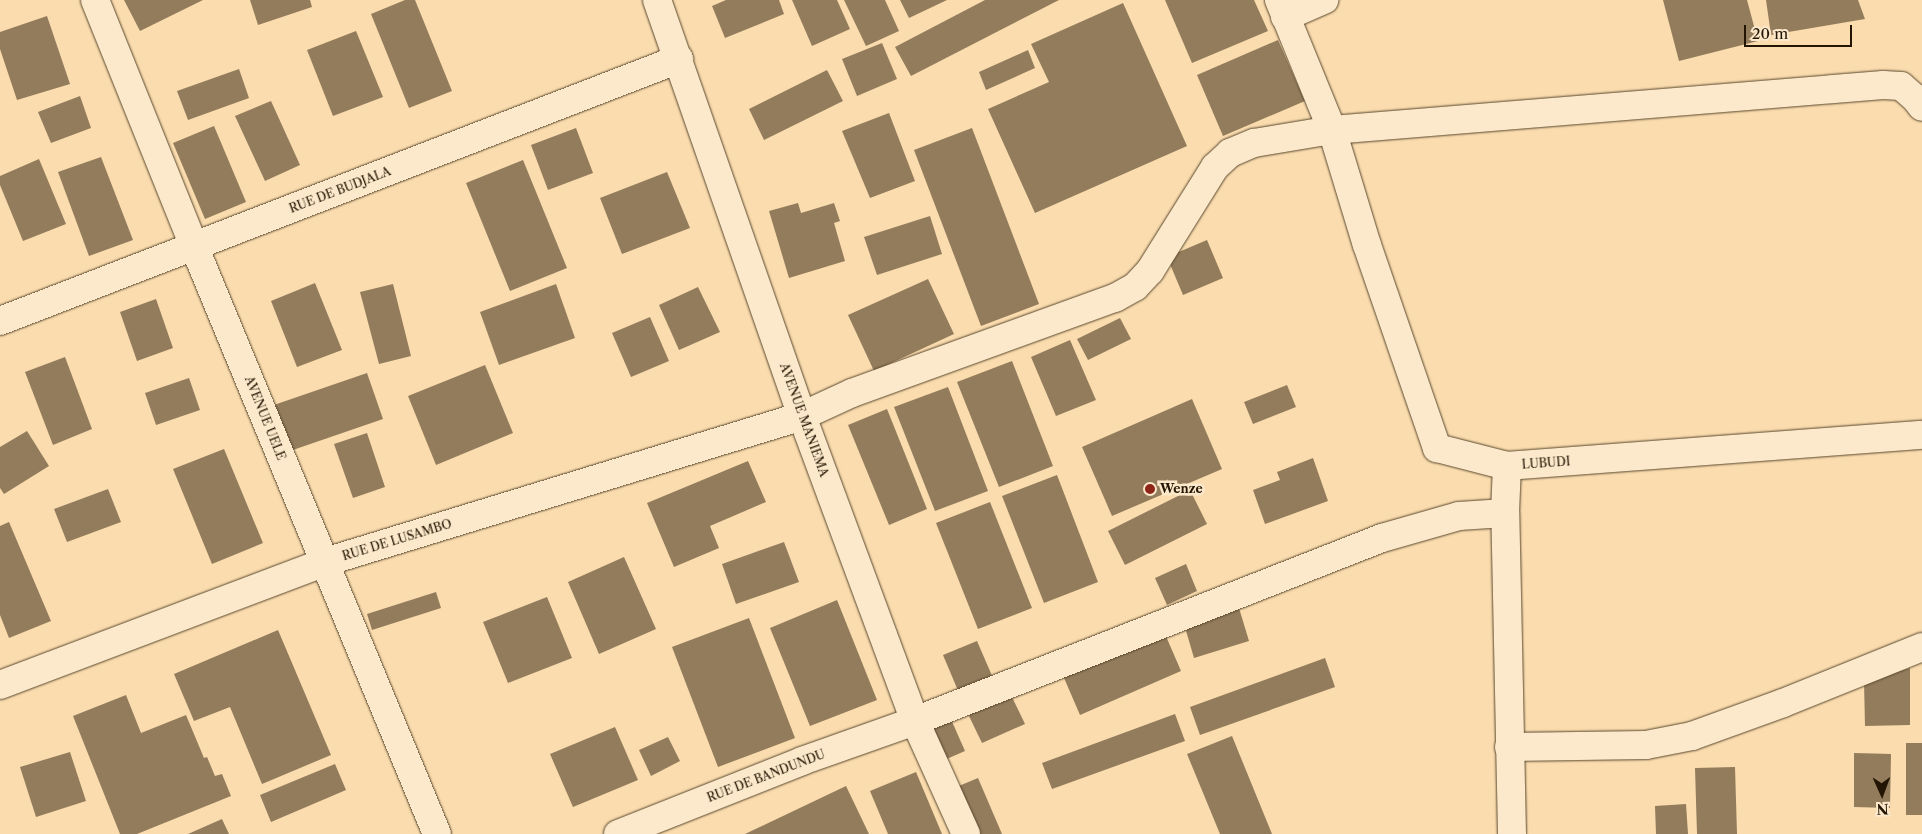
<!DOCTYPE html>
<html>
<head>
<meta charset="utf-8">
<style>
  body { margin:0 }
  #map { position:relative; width:1922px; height:834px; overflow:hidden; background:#fadcae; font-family:"Libre Caslon Text",serif }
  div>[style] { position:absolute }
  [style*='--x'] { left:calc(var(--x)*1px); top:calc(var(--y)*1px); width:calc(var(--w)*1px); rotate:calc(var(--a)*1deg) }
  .building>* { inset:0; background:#937c5c }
  .roads { filter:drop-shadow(0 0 1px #59472e) drop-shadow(0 0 1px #59472e) }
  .street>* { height:28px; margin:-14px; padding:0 14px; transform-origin:14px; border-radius:14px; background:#fce8ca }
  .dots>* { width:14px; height:14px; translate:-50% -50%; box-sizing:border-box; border:2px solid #fce8ca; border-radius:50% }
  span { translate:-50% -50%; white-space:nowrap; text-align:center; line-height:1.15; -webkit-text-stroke:5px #fce8ca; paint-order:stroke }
  .street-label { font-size:12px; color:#231503 }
  .poi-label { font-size:12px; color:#231503; font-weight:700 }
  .left { translate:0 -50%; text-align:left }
  .north { position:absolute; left:1857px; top:769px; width:50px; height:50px; -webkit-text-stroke:4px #fce8ca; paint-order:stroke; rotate:178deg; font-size:14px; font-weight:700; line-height:20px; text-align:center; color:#231503 }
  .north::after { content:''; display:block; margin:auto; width:18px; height:22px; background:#231503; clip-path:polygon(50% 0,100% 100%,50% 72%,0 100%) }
  .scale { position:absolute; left:1744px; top:25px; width:108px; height:22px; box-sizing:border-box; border:2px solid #231503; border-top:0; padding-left:6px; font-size:15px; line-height:18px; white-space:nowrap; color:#231503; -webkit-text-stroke:4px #fce8ca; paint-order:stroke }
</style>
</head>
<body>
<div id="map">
  <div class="building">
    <i style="clip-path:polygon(124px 0,203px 0,140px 31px)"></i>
    <i style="clip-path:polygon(250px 0,310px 0,312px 7px,258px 25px)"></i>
    <i style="clip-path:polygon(405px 0,415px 0,452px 91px,409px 108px,371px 14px)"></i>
    <i style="clip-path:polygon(726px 0,779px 0,784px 14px,725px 38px,712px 6px)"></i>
    <i style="clip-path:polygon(792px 0,837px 0,850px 29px,812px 46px)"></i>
    <i style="clip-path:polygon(844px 0,885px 0,899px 31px,866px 46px)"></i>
    <i style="clip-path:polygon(900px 0,947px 0,909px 18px)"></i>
    <i style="clip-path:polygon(985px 0,1059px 0,911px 76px,895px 47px)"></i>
    <i style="clip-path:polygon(1165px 0,1254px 0,1268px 31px,1192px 63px)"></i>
    <i style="clip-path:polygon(1663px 0,1747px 0,1758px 41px,1679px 61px)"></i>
    <i style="clip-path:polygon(1766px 0,1858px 0,1865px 19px,1771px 35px)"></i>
    <i style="clip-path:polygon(1123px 3px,1187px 146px,1035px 213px,988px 109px,1049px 82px,1031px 44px)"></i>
    <i style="clip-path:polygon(47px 16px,70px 84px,17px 100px,0 49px,0 32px)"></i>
    <i style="clip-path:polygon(356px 31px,383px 97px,333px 116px,307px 50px)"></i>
    <i style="clip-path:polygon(1278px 40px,1305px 101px,1223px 136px,1197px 75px)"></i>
    <i style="clip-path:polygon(882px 43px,897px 79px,857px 96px,842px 59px)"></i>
    <i style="clip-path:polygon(1028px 50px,1035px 68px,986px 90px,979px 72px)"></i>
    <i style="clip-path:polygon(239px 69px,249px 98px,188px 120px,177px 91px)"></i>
    <i style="clip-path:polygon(827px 70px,843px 101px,764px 140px,749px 109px)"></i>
    <i style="clip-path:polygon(80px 96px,91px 128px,51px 143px,38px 112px)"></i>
    <i style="clip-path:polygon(271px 101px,300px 165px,265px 181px,235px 116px)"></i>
    <i style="clip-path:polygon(889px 113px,915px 181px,870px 198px,842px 131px)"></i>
    <i style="clip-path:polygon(214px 126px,246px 202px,205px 219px,173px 143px)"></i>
    <i style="clip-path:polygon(576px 128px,593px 173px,548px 190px,531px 145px)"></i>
    <i style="clip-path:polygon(972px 128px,1039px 304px,981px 326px,914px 150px)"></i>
    <i style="clip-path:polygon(101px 157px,133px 240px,89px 256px,58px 172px)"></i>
    <i style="clip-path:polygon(39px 159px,66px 224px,23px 241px,0 185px,0 176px)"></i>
    <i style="clip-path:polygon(523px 160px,567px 268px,510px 291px,466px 183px)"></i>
    <i style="clip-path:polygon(667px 172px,690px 228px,622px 254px,600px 198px)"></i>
    <i style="clip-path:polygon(798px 203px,801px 213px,834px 203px,840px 221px,834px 223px,845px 261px,789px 278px,769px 211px)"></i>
    <i style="clip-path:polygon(930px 216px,942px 254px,877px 275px,864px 237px)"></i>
    <i style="clip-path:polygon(1207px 240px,1223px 278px,1183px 295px,1167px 257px)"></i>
    <i style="clip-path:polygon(928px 279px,954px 334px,874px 371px,848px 315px)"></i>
    <i style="clip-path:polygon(315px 283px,342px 350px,297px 367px,271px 301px)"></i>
    <i style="clip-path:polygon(393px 284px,411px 356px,379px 364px,360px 292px)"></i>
    <i style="clip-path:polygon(556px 284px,575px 338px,499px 365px,480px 312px)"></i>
    <i style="clip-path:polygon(698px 287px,720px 332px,679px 350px,659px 305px)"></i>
    <i style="clip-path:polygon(156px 299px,173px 348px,137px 361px,120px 312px)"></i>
    <i style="clip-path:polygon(650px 317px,669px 361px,631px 377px,612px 333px)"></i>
    <i style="clip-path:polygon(1120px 318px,1131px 339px,1088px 360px,1077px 339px)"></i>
    <i style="clip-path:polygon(1070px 340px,1096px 400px,1056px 416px,1031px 357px)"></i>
    <i style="clip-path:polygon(65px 357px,92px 429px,53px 445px,25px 372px)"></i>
    <i style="clip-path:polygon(1012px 361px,1053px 466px,999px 487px,957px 382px)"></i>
    <i style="clip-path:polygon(485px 365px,513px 433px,436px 465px,408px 396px)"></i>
    <i style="clip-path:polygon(367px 373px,383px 419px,287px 452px,271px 406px)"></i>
    <i style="clip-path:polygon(189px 378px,200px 410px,156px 425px,145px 393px)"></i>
    <i style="clip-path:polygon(1287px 385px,1296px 407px,1253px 424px,1244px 402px)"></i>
    <i style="clip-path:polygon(948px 387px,988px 491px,935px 511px,894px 407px)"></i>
    <i style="clip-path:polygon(1192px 399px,1222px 469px,1112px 516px,1082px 447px)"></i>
    <i style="clip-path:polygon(887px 409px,927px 509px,889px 525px,848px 425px)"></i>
    <i style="clip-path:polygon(27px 431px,49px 466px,4px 494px,0 488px,0 447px)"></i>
    <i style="clip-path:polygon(367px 433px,385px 487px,353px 498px,334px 444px)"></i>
    <i style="clip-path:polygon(224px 449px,263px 543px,212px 564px,173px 469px)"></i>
    <i style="clip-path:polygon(1313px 458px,1328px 501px,1265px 524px,1253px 490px,1280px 480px,1277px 472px)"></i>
    <i style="clip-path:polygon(748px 461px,766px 502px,710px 526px,719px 548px,674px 567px,647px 503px)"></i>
    <i style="clip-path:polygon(1057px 475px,1098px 582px,1044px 603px,1002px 496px)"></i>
    <i style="clip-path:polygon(108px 489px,121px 522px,67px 542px,54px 509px)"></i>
    <i style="clip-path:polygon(1190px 490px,1207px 524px,1125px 565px,1108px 531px)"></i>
    <i style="clip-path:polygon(990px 502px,1032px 608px,978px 629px,936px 523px)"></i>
    <i style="clip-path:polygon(9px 522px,51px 621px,9px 638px,0 615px,0 526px)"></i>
    <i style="clip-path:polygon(784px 542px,799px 582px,736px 604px,722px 564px)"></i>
    <i style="clip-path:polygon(624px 557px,656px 629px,599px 654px,568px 582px)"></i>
    <i style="clip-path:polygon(1186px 564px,1197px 591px,1167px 605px,1155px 578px)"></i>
    <i style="clip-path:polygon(436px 592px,441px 608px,372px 630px,367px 614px)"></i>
    <i style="clip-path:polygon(547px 597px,572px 658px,508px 683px,483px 622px)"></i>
    <i style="clip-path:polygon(837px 600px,877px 700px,810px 726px,770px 628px)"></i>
    <i style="clip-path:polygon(1239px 608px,1249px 641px,1194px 658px,1184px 624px)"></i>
    <i style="clip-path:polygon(749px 618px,795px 738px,718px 767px,672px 647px)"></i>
    <i style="clip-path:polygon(1162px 627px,1181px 671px,1080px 715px,1061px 671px)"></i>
    <i style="clip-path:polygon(278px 630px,331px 755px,262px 784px,230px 707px,194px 721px,174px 674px)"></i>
    <i style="clip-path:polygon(977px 641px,993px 678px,959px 693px,943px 655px)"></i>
    <i style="clip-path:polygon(1325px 658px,1335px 687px,1200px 735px,1190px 707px)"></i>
    <i style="clip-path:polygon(1910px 668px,1910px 725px,1865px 726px,1864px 682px)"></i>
    <i style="clip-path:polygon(126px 695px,141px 733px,186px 715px,204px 758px,207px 757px,215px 776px,222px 774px,231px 796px,137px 834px,120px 834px,73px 716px)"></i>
    <i style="clip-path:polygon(1011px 695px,1025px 724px,982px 743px,968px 714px)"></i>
    <i style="clip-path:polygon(1175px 714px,1185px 741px,1052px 789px,1042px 763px)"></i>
    <i style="clip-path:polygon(950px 717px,965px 751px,942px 761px,928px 727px)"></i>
    <i style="clip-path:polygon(615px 727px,638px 780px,573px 807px,550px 754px)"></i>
    <i style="clip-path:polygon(1232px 736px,1272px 834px,1220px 834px,1187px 754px)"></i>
    <i style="clip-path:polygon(668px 737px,680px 761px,651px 776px,639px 750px)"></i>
    <i style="clip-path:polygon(1906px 743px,1922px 743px,1922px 815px,1906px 815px)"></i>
    <i style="clip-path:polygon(70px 752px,86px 801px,36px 817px,20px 767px)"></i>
    <i style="clip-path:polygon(1854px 753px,1891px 754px,1890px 808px,1854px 807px)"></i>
    <i style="clip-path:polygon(335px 764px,346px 790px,271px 822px,260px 795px)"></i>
    <i style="clip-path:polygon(1735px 767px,1737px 834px,1697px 834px,1695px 768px)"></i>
    <i style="clip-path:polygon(916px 772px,942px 834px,888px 834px,870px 791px)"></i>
    <i style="clip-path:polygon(978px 778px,1002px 834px,973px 834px,954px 788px)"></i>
    <i style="clip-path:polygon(846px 786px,869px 834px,745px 834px)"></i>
    <i style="clip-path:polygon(1686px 804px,1688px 834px,1656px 834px,1655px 806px)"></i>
    <i style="clip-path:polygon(222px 819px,229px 834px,188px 834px)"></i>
  </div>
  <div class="roads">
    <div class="street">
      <i style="--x:95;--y:0;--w:265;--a:68.1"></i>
      <i style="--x:194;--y:246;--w:636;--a:67.55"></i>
      <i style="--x:657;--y:0;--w:441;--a:70.8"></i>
      <i style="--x:802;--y:416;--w:325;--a:69.7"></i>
      <i style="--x:915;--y:721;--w:124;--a:65.7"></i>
      <i style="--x:1279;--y:0;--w:140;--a:67.8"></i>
      <i style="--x:1332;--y:130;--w:120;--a:73.1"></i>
      <i style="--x:1367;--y:245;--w:215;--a:71"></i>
      <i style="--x:1437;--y:448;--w:72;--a:14.4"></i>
      <i style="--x:1285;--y:17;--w:43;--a:-23.6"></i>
      <i style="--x:0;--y:321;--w:728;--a:-21.1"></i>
      <i style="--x:0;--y:685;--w:347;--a:-20.7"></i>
      <i style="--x:325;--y:562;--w:499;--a:-17"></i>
      <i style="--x:802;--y:416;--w:55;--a:-24.7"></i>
      <i style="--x:852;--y:393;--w:280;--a:-19.9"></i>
      <i style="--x:1115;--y:298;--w:23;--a:-29"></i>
      <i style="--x:1135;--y:287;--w:22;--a:-47"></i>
      <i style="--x:1150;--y:271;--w:123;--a:-58"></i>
      <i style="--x:1215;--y:167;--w:21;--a:-43"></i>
      <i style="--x:1230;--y:153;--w:26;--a:-23"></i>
      <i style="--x:1254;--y:143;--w:79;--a:-9.5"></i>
      <i style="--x:1332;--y:130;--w:553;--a:-4.67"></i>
      <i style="--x:1883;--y:85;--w:18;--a:3"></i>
      <i style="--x:1901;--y:86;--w:18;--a:41"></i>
      <i style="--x:1915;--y:98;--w:11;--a:52"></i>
      <i style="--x:1509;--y:747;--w:137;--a:-0.8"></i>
      <i style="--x:1646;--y:745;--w:47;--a:-11.1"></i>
      <i style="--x:1692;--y:736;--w:97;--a:-19.9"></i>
      <i style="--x:1783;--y:703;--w:150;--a:-21.9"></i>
      <i style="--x:618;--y:834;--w:198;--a:-21.6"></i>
      <i style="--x:802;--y:761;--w:120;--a:-19.5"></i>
      <i style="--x:915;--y:721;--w:502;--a:-21.4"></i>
      <i style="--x:1382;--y:538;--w:80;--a:-15.9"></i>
      <i style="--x:1459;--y:516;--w:46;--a:-3.7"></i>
      <i style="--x:1512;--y:834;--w:321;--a:-91.2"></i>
      <i style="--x:1505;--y:513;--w:47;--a:-87.6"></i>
      <i style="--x:1507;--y:466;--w:416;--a:-4.3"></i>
    </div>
  </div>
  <div class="dots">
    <i style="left:1150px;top:489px;background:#8f2418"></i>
  </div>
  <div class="street-label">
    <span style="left:340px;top:190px;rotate:-21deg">RUE DE BUDJALA</span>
    <span style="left:265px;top:418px;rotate:68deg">AVENUE UELE</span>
    <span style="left:804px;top:420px;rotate:70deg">AVENUE MANIEMA</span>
    <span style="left:1546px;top:463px;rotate:-4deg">LUBUDI</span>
    <span style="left:397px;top:540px;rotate:-17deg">RUE DE LUSAMBO</span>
    <span style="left:766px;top:776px;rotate:-21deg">RUE DE BANDUNDU</span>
  </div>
  <div class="poi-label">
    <span class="left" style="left:1160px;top:489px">Wenze</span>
  </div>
  <div class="north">N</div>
  <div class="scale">20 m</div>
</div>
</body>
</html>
